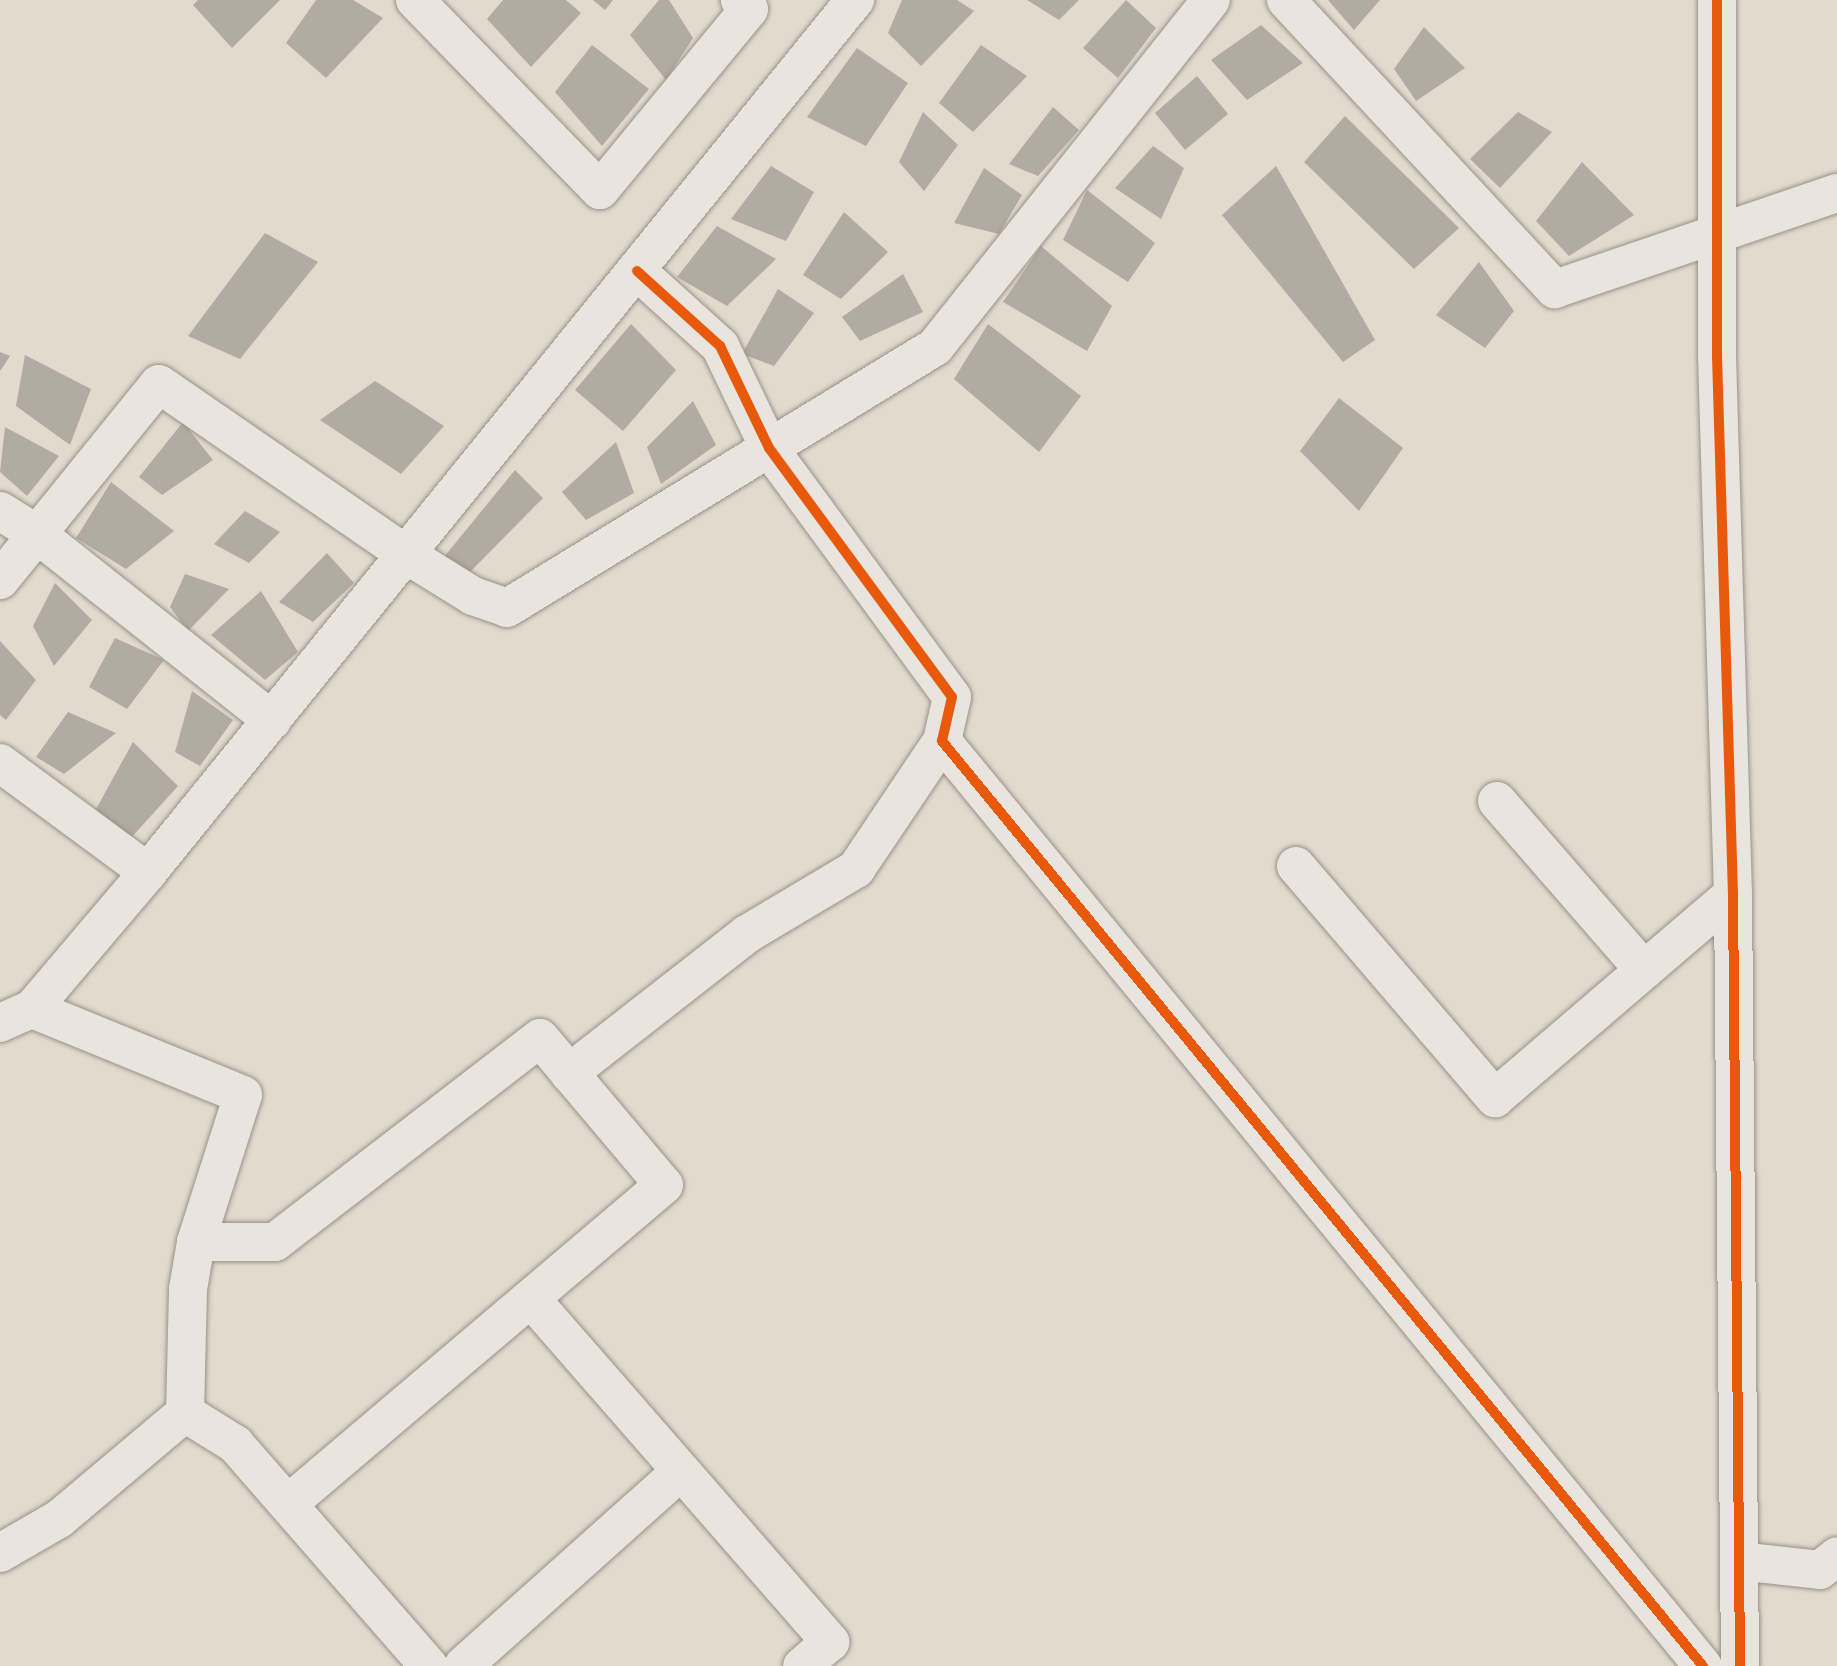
<!DOCTYPE html>
<html>
<head>
<meta charset="utf-8">
<style>
  body { margin:0 }
  #map { position:relative; width:1837px; height:1666px; overflow:hidden; background:#e2dacd; font-family:"Libre Caslon Text",serif }
  div>[style] { position:absolute }
  [style*='--x'] { left:calc(var(--x)*1px); top:calc(var(--y)*1px); width:calc(var(--w)*1px); rotate:calc(var(--a)*1deg) }
  .building>* { inset:0; background:#b2aba1 }
  .roads { filter:drop-shadow(0 0 2px #989188) drop-shadow(0 0 2px #989188) }
  .minor>* { height:38px; margin:-19px; padding:0 19px; transform-origin:19px; border-radius:19px; background:#e9e4de }
  .tertiary>* { height:38px; margin:-19px; padding:0 19px; transform-origin:19px; border-radius:19px; background:#e9e4de }
  .cycleway>* { height:10px; margin:-5px; padding:0 5px; transform-origin:5px; border-radius:5px; background:#e8590c }
  span { translate:-50% -50%; white-space:nowrap; text-align:center; line-height:1.15; -webkit-text-stroke:5px #f2e8d9; paint-order:stroke }
</style>
</head>
<body>
<div id="map">
  <div class="building">
    <i style="clip-path:polygon(198px 0,280px 0,232px 48px,193px 5px)"></i>
    <i style="clip-path:polygon(316px 0,353px 0,383px 18px,326px 78px,286px 43px)"></i>
    <i style="clip-path:polygon(503px 0,566px 0,581px 13px,531px 67px,487px 19px)"></i>
    <i style="clip-path:polygon(593px 0,613px 0,605px 10px)"></i>
    <i style="clip-path:polygon(659px 0,669px 0,693px 38px,666px 80px,630px 35px)"></i>
    <i style="clip-path:polygon(902px 0,957px 0,974px 11px,921px 66px,888px 33px)"></i>
    <i style="clip-path:polygon(1027px 0,1079px 0,1059px 20px)"></i>
    <i style="clip-path:polygon(1126px 0,1156px 28px,1118px 78px,1083px 48px)"></i>
    <i style="clip-path:polygon(1328px 0,1380px 0,1354px 30px)"></i>
    <i style="clip-path:polygon(1261px 25px,1303px 63px,1247px 100px,1211px 60px)"></i>
    <i style="clip-path:polygon(1424px 27px,1465px 68px,1416px 101px,1394px 69px)"></i>
    <i style="clip-path:polygon(592px 45px,649px 89px,602px 146px,555px 92px)"></i>
    <i style="clip-path:polygon(981px 45px,1027px 76px,973px 132px,939px 103px)"></i>
    <i style="clip-path:polygon(857px 48px,908px 83px,866px 146px,807px 117px)"></i>
    <i style="clip-path:polygon(1197px 76px,1228px 114px,1185px 150px,1155px 113px)"></i>
    <i style="clip-path:polygon(1053px 107px,1079px 130px,1038px 176px,1009px 164px)"></i>
    <i style="clip-path:polygon(923px 112px,958px 145px,924px 191px,899px 162px)"></i>
    <i style="clip-path:polygon(1518px 112px,1552px 132px,1500px 188px,1470px 159px)"></i>
    <i style="clip-path:polygon(1345px 116px,1459px 228px,1414px 269px,1304px 162px)"></i>
    <i style="clip-path:polygon(1153px 146px,1184px 168px,1161px 219px,1115px 188px)"></i>
    <i style="clip-path:polygon(1582px 162px,1634px 215px,1569px 256px,1536px 221px)"></i>
    <i style="clip-path:polygon(771px 166px,814px 192px,786px 241px,731px 219px)"></i>
    <i style="clip-path:polygon(1276px 166px,1375px 340px,1343px 362px,1222px 215px)"></i>
    <i style="clip-path:polygon(984px 168px,1022px 195px,999px 234px,954px 223px)"></i>
    <i style="clip-path:polygon(1087px 190px,1155px 243px,1128px 282px,1063px 240px)"></i>
    <i style="clip-path:polygon(844px 212px,888px 252px,841px 299px,803px 275px)"></i>
    <i style="clip-path:polygon(717px 226px,776px 259px,727px 306px,677px 277px)"></i>
    <i style="clip-path:polygon(265px 233px,318px 262px,240px 359px,188px 336px)"></i>
    <i style="clip-path:polygon(1041px 246px,1112px 306px,1087px 351px,1003px 302px)"></i>
    <i style="clip-path:polygon(1479px 262px,1514px 311px,1485px 348px,1436px 315px)"></i>
    <i style="clip-path:polygon(903px 274px,923px 312px,860px 341px,842px 317px)"></i>
    <i style="clip-path:polygon(778px 289px,814px 313px,774px 366px,742px 354px)"></i>
    <i style="clip-path:polygon(631px 324px,676px 370px,623px 431px,575px 390px)"></i>
    <i style="clip-path:polygon(988px 324px,1081px 396px,1039px 452px,954px 379px)"></i>
    <i style="clip-path:polygon(0 352px,10px 356px,0 371px)"></i>
    <i style="clip-path:polygon(25px 355px,91px 389px,70px 445px,16px 406px)"></i>
    <i style="clip-path:polygon(375px 381px,444px 426px,401px 474px,320px 420px)"></i>
    <i style="clip-path:polygon(1339px 398px,1403px 448px,1359px 511px,1300px 451px)"></i>
    <i style="clip-path:polygon(693px 401px,716px 445px,661px 484px,647px 447px)"></i>
    <i style="clip-path:polygon(183px 422px,213px 460px,162px 495px,139px 477px)"></i>
    <i style="clip-path:polygon(5px 427px,59px 456px,27px 496px,0 472px)"></i>
    <i style="clip-path:polygon(616px 442px,634px 493px,586px 520px,562px 492px)"></i>
    <i style="clip-path:polygon(515px 470px,543px 498px,467px 575px,444px 557px)"></i>
    <i style="clip-path:polygon(111px 482px,174px 531px,126px 569px,76px 538px)"></i>
    <i style="clip-path:polygon(245px 511px,280px 532px,249px 563px,214px 544px)"></i>
    <i style="clip-path:polygon(327px 553px,354px 583px,313px 622px,279px 602px)"></i>
    <i style="clip-path:polygon(185px 574px,229px 589px,188px 631px,170px 607px)"></i>
    <i style="clip-path:polygon(55px 583px,92px 620px,54px 666px,33px 626px)"></i>
    <i style="clip-path:polygon(261px 591px,298px 652px,265px 680px,211px 635px)"></i>
    <i style="clip-path:polygon(115px 638px,164px 660px,127px 709px,89px 687px)"></i>
    <i style="clip-path:polygon(0 641px,36px 680px,6px 720px,0 715px)"></i>
    <i style="clip-path:polygon(192px 691px,233px 720px,200px 766px,175px 752px)"></i>
    <i style="clip-path:polygon(68px 712px,116px 733px,64px 774px,36px 757px)"></i>
    <i style="clip-path:polygon(133px 742px,178px 786px,130px 839px,96px 809px)"></i>
  </div>
  <div class="roads">
    <div class="minor">
      <i style="--x:415;--y:0;--w:265;--a:45.8"></i>
      <i style="--x:600;--y:190;--w:234;--a:-50.5"></i>
      <i style="--x:749;--y:9;--w:13;--a:-135"></i>
      <i style="--x:1286;--y:0;--w:395;--a:47.1"></i>
      <i style="--x:1555;--y:289;--w:298;--a:-18.8"></i>
      <i style="--x:637;--y:271;--w:112;--a:42.1"></i>
      <i style="--x:720;--y:346;--w:113;--a:64.3"></i>
      <i style="--x:769;--y:448;--w:309;--a:53.7"></i>
      <i style="--x:952;--y:697;--w:45;--a:102.8"></i>
      <i style="--x:942;--y:741;--w:1198;--a:50.56"></i>
      <i style="--x:0;--y:511;--w:44;--a:31.9"></i>
      <i style="--x:37;--y:534;--w:300;--a:38.4"></i>
      <i style="--x:0;--y:580;--w:252;--a:-51"></i>
      <i style="--x:159;--y:384;--w:301;--a:34.6"></i>
      <i style="--x:407;--y:555;--w:78;--a:31.8"></i>
      <i style="--x:473;--y:596;--w:36;--a:19"></i>
      <i style="--x:507;--y:608;--w:501;--a:-31.38"></i>
      <i style="--x:935;--y:347;--w:443;--a:-51.5"></i>
      <i style="--x:0;--y:763;--w:184;--a:36.4"></i>
      <i style="--x:1497;--y:801;--w:224;--a:49"></i>
      <i style="--x:1296;--y:866;--w:306;--a:49.4"></i>
      <i style="--x:1495;--y:1098;--w:313;--a:-40.6"></i>
      <i style="--x:0;--y:1023;--w:35;--a:-24"></i>
      <i style="--x:32;--y:1009;--w:180;--a:-49.7"></i>
      <i style="--x:148;--y:872;--w:1123;--a:-50.97"></i>
      <i style="--x:569;--y:1073;--w:226;--a:-38"></i>
      <i style="--x:747;--y:934;--w:127;--a:-30.8"></i>
      <i style="--x:856;--y:869;--w:154;--a:-56.1"></i>
      <i style="--x:196;--y:1242;--w:79;--a:0"></i>
      <i style="--x:275;--y:1242;--w:334;--a:-37.6"></i>
      <i style="--x:540;--y:1038;--w:192;--a:49.9"></i>
      <i style="--x:664;--y:1185;--w:492;--a:139.7"></i>
      <i style="--x:532;--y:1300;--w:454;--a:48.9"></i>
      <i style="--x:830;--y:1642;--w:37;--a:139"></i>
      <i style="--x:185;--y:1413;--w:59;--a:31.8"></i>
      <i style="--x:235;--y:1444;--w:295;--a:48.9"></i>
      <i style="--x:0;--y:1553;--w:68;--a:-30"></i>
      <i style="--x:59;--y:1519;--w:165;--a:-40.1"></i>
      <i style="--x:185;--y:1413;--w:124;--a:-88.6"></i>
      <i style="--x:188;--y:1289;--w:48;--a:-80.3"></i>
      <i style="--x:196;--y:1242;--w:154;--a:-72.3"></i>
      <i style="--x:243;--y:1095;--w:228;--a:-157.8"></i>
      <i style="--x:1739;--y:1561;--w:81;--a:6.3"></i>
      <i style="--x:1820;--y:1570;--w:22;--a:-39"></i>
      <i style="--x:463;--y:1666;--w:292;--a:-41.8"></i>
    </div>
    <div class="tertiary">
      <i style="--x:1717;--y:0;--w:356;--a:90"></i>
      <i style="--x:1717;--y:356;--w:538;--a:88.3"></i>
      <i style="--x:1733;--y:894;--w:772;--a:89.48"></i>
    </div>
  </div>
  <div class="cycleway">
    <i style="--x:1717;--y:0;--w:356;--a:90"></i>
    <i style="--x:1717;--y:356;--w:538;--a:88.3"></i>
    <i style="--x:1733;--y:894;--w:772;--a:89.48"></i>
    <i style="--x:637;--y:271;--w:112;--a:42.1"></i>
    <i style="--x:720;--y:346;--w:113;--a:64.3"></i>
    <i style="--x:769;--y:448;--w:309;--a:53.7"></i>
    <i style="--x:952;--y:697;--w:45;--a:102.8"></i>
    <i style="--x:942;--y:741;--w:1198;--a:50.56"></i>
  </div>
</div>
</body>
</html>
